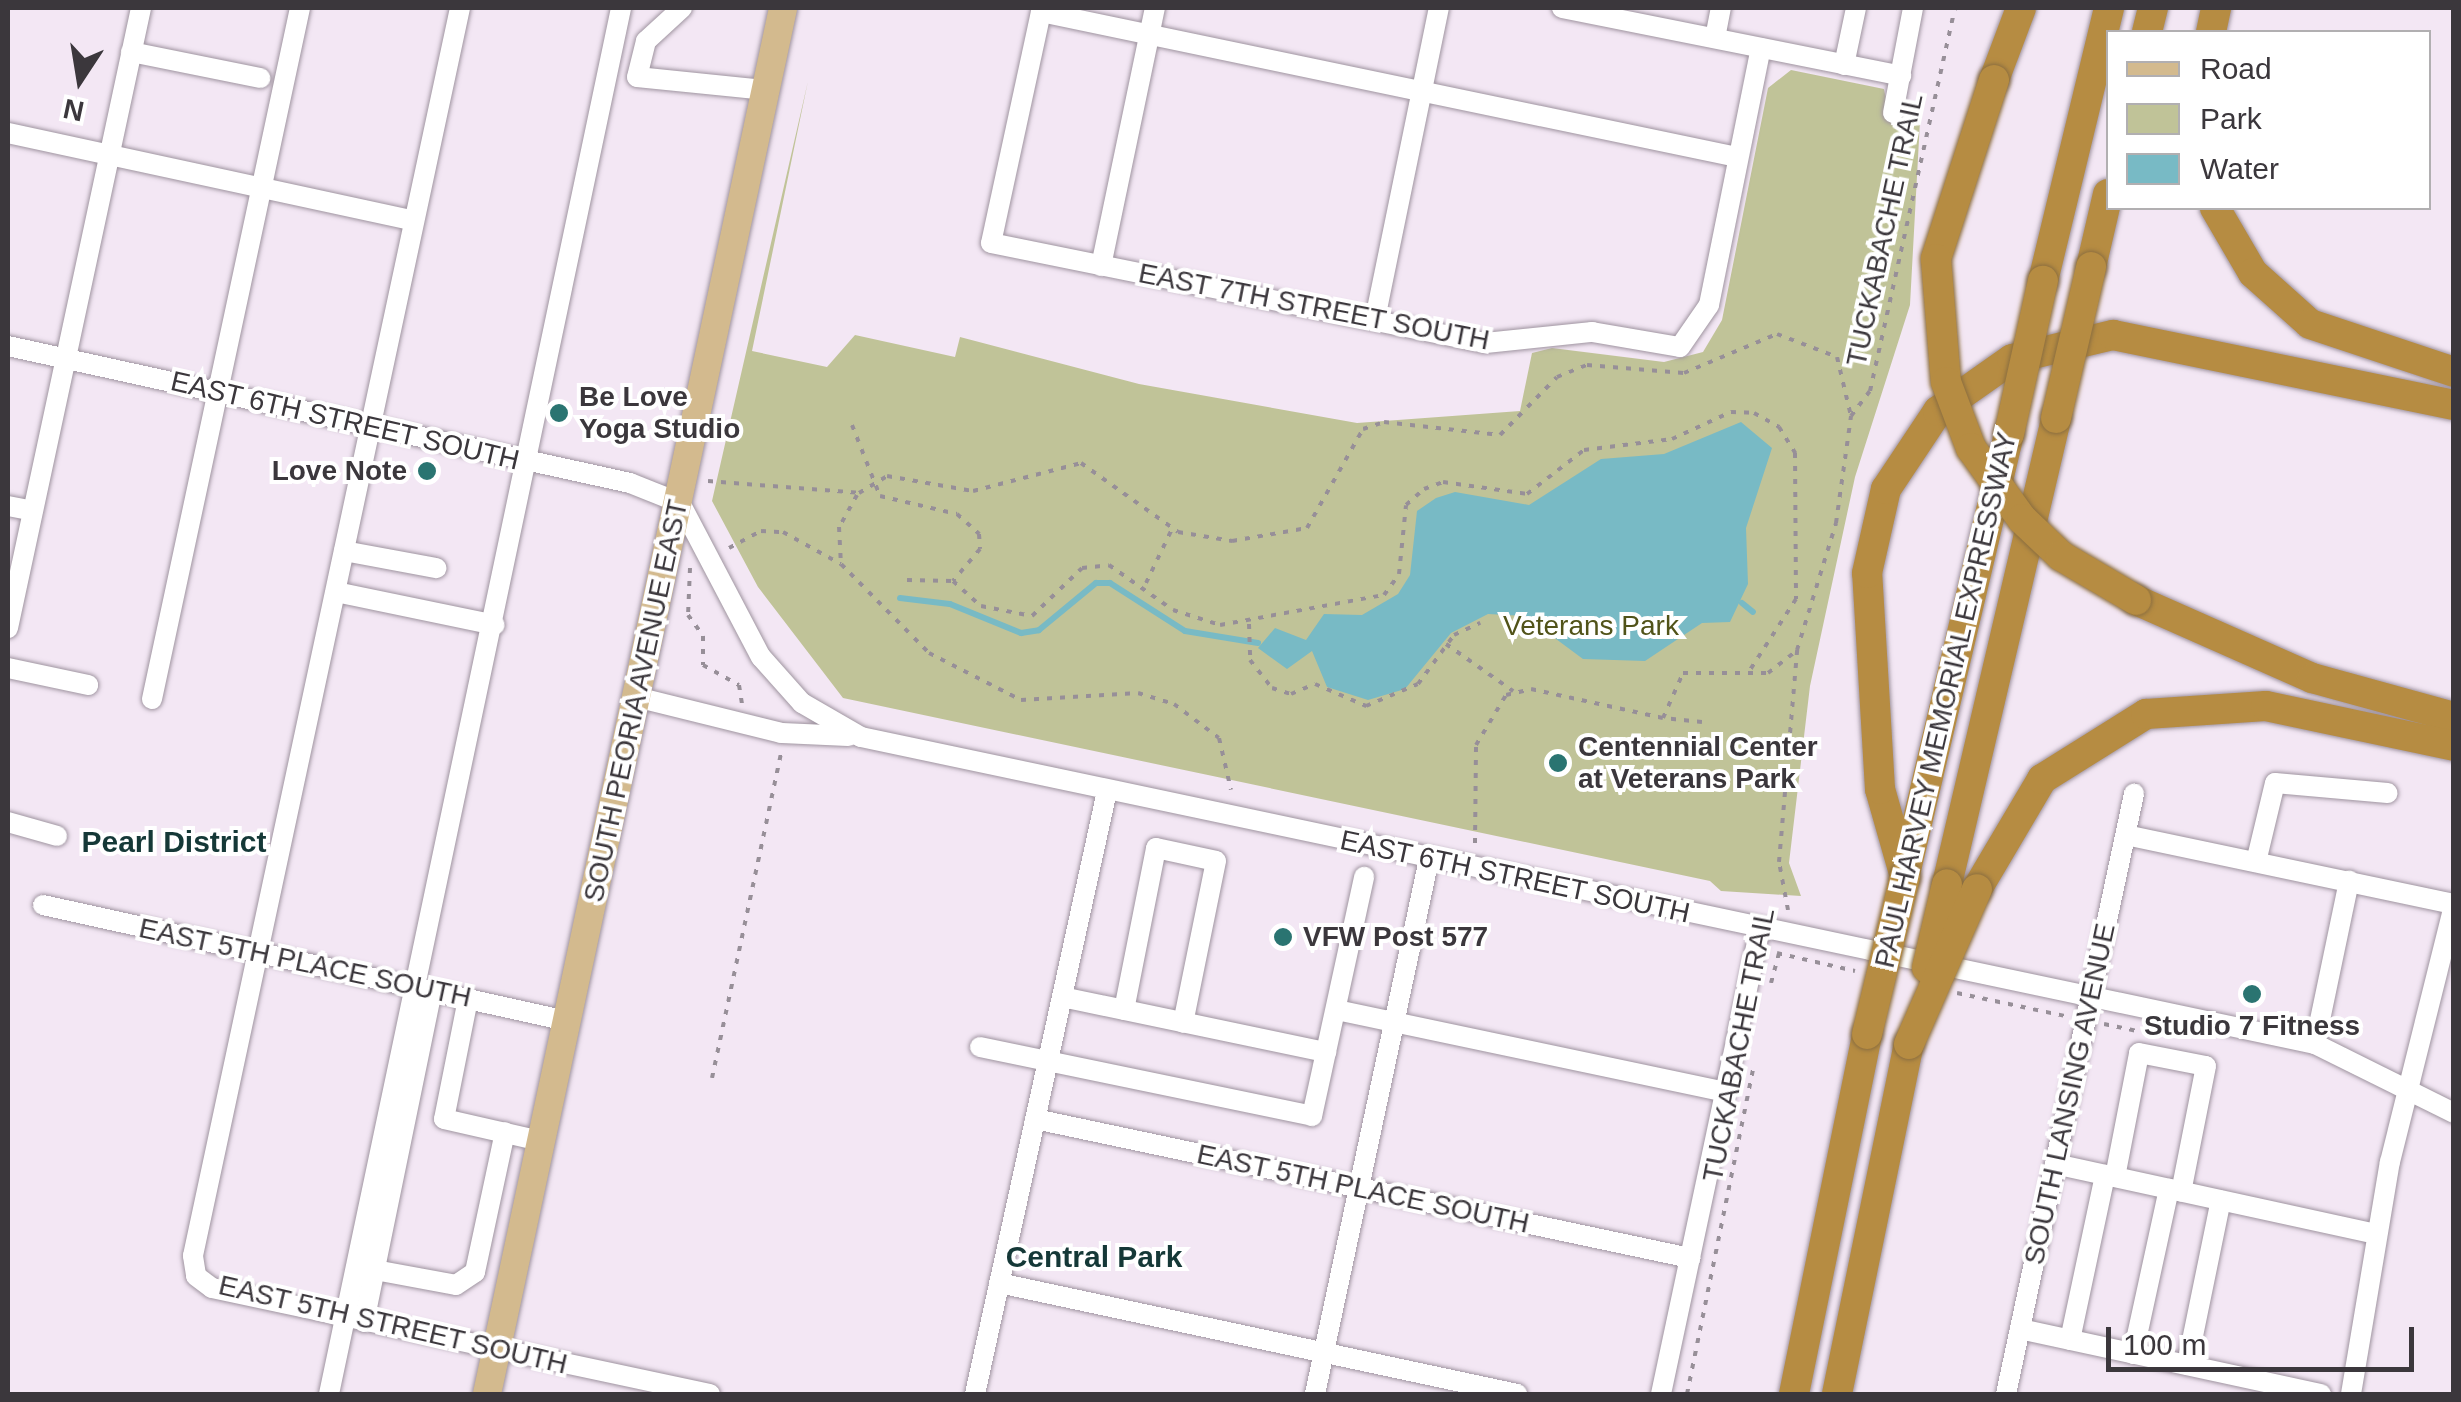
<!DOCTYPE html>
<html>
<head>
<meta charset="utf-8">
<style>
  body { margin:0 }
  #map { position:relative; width:2461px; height:1402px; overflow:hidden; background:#f3e7f4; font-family:Arial,sans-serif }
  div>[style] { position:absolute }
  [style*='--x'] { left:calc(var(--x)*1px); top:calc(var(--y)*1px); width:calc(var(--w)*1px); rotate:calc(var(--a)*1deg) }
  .green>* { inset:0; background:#c0c398 }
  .water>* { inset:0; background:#78bac5 }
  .stream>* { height:6px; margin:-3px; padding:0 3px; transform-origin:3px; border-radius:3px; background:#78bac5 }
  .path>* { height:4px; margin-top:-2px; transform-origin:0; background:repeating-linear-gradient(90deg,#978f98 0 5px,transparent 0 13px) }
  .roads { filter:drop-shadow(0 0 2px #9f94a0) drop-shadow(0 0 2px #9f94a0) }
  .minor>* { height:20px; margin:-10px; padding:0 10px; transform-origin:10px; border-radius:10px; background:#fff }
  .major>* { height:28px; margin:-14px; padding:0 14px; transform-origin:14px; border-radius:14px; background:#d3ba8e }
  .highway>* { height:30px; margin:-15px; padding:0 15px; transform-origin:15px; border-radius:15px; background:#b68c42 }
  .bridges { filter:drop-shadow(0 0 2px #8b6e40) drop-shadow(0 0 2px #8b6e40) }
  .highway-bridge>* { height:30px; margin:-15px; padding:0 15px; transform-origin:15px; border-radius:15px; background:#b68c42 }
  .dots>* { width:28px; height:28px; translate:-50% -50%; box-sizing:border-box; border:5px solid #fff; border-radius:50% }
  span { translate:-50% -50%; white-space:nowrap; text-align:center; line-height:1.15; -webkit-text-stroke:8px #fff; paint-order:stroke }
  .street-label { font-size:28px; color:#3b373c }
  .poi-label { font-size:28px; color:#3b373c; font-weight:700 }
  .left { translate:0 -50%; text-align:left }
  .right { translate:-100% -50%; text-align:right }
  .park-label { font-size:28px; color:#515319 }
  .neighbourhood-label { font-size:30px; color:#153837; font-weight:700 }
  .frame { position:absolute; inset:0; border:10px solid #3b373c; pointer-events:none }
  .legend { position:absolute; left:2106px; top:30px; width:325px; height:180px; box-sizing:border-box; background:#fff; border:2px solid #b1afb1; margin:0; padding:12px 18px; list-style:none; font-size:30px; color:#3b373c }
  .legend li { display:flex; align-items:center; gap:20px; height:50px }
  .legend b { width:50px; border:2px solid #b1afb1 }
  .north { position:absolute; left:30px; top:30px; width:100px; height:100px; -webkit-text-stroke:8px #fff; paint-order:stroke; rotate:192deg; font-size:28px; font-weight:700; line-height:40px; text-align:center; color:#3b373c }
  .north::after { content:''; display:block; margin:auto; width:35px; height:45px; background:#3b373c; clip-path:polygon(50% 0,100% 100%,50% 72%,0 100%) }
  .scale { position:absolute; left:2106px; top:1327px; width:308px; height:45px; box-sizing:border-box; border:5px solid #3b373c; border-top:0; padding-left:12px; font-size:30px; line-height:35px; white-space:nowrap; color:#3b373c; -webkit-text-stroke:8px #fff; paint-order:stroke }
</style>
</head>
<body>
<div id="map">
  <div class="green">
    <i style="clip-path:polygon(1791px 70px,1884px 89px,1889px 115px,1920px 121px,1910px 305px,1855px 477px,1810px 686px,1789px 863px,1801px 896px,1721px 891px,1710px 881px,843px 698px,758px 587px,712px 501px,808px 81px,752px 351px,827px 367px,855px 335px,955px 357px,960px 337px,1139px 384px,1357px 423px,1520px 411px,1532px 353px,1552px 348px,1664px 362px,1703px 352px,1722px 320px,1768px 88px)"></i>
  </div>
  <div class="water">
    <i style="clip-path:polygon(1741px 422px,1772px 448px,1746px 528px,1748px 584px,1730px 622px,1702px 623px,1645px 661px,1583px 659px,1525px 616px,1488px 614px,1451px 633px,1405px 689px,1368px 700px,1327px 687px,1312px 651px,1287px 669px,1258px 648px,1275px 628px,1306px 640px,1324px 614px,1362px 615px,1398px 594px,1410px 575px,1417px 511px,1436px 498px,1455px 492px,1529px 505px,1601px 459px,1664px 454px)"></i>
  </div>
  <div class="stream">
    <i style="--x:900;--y:598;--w:50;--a:6.8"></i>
    <i style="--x:950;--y:604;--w:77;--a:22.2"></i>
    <i style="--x:1021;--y:633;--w:18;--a:-9"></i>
    <i style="--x:1039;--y:630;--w:74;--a:-39.5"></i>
    <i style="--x:1096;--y:583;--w:14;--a:0"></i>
    <i style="--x:1110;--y:583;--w:89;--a:32.6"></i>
    <i style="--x:1185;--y:631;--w:74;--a:9.3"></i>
    <i style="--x:1742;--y:603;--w:14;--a:39"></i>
  </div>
  <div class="path">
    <i style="--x:852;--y:425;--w:76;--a:68.5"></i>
    <i style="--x:880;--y:496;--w:79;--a:13.2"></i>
    <i style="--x:957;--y:514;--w:30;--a:42"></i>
    <i style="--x:979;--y:534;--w:15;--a:86"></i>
    <i style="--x:980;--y:549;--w:42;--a:130.2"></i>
    <i style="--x:953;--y:581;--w:38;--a:42"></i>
    <i style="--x:981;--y:606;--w:52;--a:11.1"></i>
    <i style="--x:1032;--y:616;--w:69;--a:-43.8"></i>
    <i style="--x:1082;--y:568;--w:27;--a:-6"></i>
    <i style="--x:1109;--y:565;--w:78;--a:35.1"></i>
    <i style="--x:1173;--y:610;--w:49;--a:17.7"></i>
    <i style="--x:1220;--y:625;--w:167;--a:-10.4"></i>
    <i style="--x:1384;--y:595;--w:26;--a:-54"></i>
    <i style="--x:1399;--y:574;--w:69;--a:-84.2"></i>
    <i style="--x:1406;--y:505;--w:24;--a:-42"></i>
    <i style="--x:1424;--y:489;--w:20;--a:-20"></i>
    <i style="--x:1443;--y:482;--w:85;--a:8.1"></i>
    <i style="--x:1527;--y:494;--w:72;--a:-37.7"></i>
    <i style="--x:1584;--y:450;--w:89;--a:-7.1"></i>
    <i style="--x:1672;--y:439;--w:65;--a:-24.6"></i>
    <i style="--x:1731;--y:412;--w:23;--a:2"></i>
    <i style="--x:1754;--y:413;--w:29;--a:29"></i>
    <i style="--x:1779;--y:427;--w:31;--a:58"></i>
    <i style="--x:1795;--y:453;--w:146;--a:89.6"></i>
    <i style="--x:1796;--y:599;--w:88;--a:123"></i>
    <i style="--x:708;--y:481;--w:151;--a:4.5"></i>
    <i style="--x:859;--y:493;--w:33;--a:-31"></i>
    <i style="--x:887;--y:476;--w:87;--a:9.9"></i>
    <i style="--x:973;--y:491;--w:112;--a:-14.5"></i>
    <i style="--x:1081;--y:463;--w:119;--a:35.4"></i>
    <i style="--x:1178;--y:532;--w:55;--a:9.5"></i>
    <i style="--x:1232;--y:541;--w:76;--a:-9.8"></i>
    <i style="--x:1307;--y:528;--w:114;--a:-60.5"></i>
    <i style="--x:1363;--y:429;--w:22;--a:-18"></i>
    <i style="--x:1384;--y:422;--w:117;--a:6.4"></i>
    <i style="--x:1500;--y:435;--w:81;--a:-45.5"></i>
    <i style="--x:1557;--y:377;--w:32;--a:-22"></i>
    <i style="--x:1587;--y:365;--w:97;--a:4.7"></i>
    <i style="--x:1684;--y:373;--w:101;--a:-22.8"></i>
    <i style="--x:1777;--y:334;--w:64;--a:21"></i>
    <i style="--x:1837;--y:357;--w:61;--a:76.7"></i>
    <i style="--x:857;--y:495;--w:37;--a:119"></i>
    <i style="--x:839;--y:527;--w:37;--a:87"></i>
    <i style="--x:841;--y:564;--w:125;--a:45.3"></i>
    <i style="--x:929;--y:653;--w:103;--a:27.1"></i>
    <i style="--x:1021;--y:700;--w:117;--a:-3.4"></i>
    <i style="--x:1138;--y:693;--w:38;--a:17"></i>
    <i style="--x:1174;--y:704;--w:56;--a:37.1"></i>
    <i style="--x:1219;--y:738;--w:53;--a:77"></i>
    <i style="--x:729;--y:548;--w:36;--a:-28"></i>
    <i style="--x:761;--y:531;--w:22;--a:3"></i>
    <i style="--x:783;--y:532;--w:66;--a:28.9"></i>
    <i style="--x:690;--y:568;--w:47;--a:92.4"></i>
    <i style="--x:688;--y:615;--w:26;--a:54"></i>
    <i style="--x:703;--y:636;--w:29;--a:90"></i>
    <i style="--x:703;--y:665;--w:41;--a:29.1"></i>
    <i style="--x:739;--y:685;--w:20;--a:81"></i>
    <i style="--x:907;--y:580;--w:46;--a:1.2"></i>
    <i style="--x:1146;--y:583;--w:60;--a:-64.3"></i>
    <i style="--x:1249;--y:624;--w:36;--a:88"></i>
    <i style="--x:1250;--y:660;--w:36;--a:52"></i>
    <i style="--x:1272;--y:688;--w:20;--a:18"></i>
    <i style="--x:1291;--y:694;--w:26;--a:-23"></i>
    <i style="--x:1315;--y:684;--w:56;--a:23.3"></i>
    <i style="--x:1366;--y:706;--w:56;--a:-22.9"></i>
    <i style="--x:1418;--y:684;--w:61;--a:-53.7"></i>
    <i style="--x:1454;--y:635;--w:29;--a:-25"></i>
    <i style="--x:1446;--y:644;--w:82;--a:35"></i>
    <i style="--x:1702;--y:722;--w:39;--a:-174"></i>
    <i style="--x:1663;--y:718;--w:49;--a:-66"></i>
    <i style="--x:1683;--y:673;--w:85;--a:0"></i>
    <i style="--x:1768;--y:673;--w:37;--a:-38"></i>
    <i style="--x:1475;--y:843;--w:98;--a:-89.4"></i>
    <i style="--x:1476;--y:745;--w:58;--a:-59"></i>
    <i style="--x:1506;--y:695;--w:26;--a:-13"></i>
    <i style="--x:1531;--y:689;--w:135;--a:12.4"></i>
    <i style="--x:1788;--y:910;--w:49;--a:-100.6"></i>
    <i style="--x:1779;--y:862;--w:213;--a:-85.1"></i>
    <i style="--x:1797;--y:650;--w:133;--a:-72.9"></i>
    <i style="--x:1836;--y:523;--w:108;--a:-82"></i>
    <i style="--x:1851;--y:416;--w:31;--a:-53"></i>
    <i style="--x:1870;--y:391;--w:392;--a:-77.5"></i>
    <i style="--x:1777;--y:953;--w:80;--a:13"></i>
    <i style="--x:1771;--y:983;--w:35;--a:-75"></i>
    <i style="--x:1957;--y:993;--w:110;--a:12"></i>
    <i style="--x:2104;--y:1024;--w:35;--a:12"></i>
    <i style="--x:712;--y:1078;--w:335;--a:-78"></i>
    <i style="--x:1687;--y:1394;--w:335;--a:-78.5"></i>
  </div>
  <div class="roads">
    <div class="minor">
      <i style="--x:460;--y:8;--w:1276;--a:102.08"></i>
      <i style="--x:193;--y:1256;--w:20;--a:81"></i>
      <i style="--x:196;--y:1276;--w:20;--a:37"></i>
      <i style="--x:212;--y:1288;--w:509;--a:12.02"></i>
      <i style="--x:682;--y:8;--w:49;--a:137.5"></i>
      <i style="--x:646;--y:41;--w:37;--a:104"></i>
      <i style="--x:637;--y:77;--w:130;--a:5.8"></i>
      <i style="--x:1562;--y:8;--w:346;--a:11.3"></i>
      <i style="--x:1715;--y:38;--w:31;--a:-79"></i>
      <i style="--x:131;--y:52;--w:132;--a:11.4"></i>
      <i style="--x:1844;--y:65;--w:58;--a:-78.1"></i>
      <i style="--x:1893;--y:113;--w:107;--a:-79.2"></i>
      <i style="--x:8;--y:133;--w:415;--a:12.2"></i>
      <i style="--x:1737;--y:157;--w:711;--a:-168.23"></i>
      <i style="--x:1041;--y:12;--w:236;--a:102.2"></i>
      <i style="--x:991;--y:243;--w:504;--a:11.44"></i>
      <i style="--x:1485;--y:343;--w:108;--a:-5.9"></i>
      <i style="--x:1592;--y:332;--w:89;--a:9.7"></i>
      <i style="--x:1680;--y:347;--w:51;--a:-55.4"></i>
      <i style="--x:1709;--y:305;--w:262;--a:-78.6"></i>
      <i style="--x:1101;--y:266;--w:264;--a:-78.2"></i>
      <i style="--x:1375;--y:319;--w:318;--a:-78.4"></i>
      <i style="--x:8;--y:346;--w:637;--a:12.42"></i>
      <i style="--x:630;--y:483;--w:54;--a:21.8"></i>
      <i style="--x:680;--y:503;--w:174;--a:62.3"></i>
      <i style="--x:761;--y:657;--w:62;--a:48.3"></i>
      <i style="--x:802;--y:703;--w:68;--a:30"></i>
      <i style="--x:861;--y:737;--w:1486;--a:11.92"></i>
      <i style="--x:2315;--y:1044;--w:155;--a:26.4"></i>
      <i style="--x:8;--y:506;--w:25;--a:11"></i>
      <i style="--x:344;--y:551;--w:94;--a:10.5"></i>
      <i style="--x:336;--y:592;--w:162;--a:11.7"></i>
      <i style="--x:8;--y:628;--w:634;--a:-77.89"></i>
      <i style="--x:8;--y:668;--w:82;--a:12"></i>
      <i style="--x:636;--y:697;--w:149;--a:13.9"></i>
      <i style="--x:781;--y:733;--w:68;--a:2.5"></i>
      <i style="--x:152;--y:699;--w:707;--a:-77.91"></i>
      <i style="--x:8;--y:822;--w:51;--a:15.9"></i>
      <i style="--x:2126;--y:835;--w:335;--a:11.9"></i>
      <i style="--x:2256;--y:862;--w:81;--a:-76.5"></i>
      <i style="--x:2275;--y:783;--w:113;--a:5.1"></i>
      <i style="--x:43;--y:905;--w:537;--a:12.48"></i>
      <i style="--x:1062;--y:997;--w:270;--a:11.8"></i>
      <i style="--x:468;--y:999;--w:122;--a:101.3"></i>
      <i style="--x:444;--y:1119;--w:99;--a:12.8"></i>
      <i style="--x:1124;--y:1010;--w:165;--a:-78.8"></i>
      <i style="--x:1156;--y:848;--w:61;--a:12.2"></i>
      <i style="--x:1216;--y:861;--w:165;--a:101.5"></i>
      <i style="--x:1337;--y:1010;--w:397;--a:11.9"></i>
      <i style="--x:2315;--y:1044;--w:167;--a:-78.2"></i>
      <i style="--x:980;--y:1047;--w:339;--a:11.7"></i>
      <i style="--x:1312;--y:1116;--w:245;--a:-77.7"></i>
      <i style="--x:1035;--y:1119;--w:670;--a:11.98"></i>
      <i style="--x:2055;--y:1164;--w:328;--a:12.3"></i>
      <i style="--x:2115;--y:1177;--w:126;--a:-79"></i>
      <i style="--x:2139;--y:1053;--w:68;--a:11"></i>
      <i style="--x:2206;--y:1066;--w:128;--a:101.2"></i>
      <i style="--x:375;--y:1270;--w:82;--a:10.5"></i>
      <i style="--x:456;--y:1285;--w:23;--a:-34"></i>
      <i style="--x:475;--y:1272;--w:143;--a:-77.9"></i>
      <i style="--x:999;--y:1283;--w:530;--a:12.09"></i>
      <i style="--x:364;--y:1322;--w:338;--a:-78.4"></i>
      <i style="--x:2020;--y:1329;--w:308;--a:12.2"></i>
      <i style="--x:2070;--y:1340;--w:169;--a:-78"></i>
      <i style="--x:2133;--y:1354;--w:169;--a:-77.7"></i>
      <i style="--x:2187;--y:1365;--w:168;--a:-78.4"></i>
      <i style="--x:329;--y:1394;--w:1416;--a:-78.1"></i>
      <i style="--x:975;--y:1394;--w:617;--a:-77.65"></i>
      <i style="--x:1315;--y:1394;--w:547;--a:-77.97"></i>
      <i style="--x:1661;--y:1394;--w:475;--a:-78"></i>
      <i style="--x:2006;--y:1394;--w:614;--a:-77.96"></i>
      <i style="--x:2351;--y:1394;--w:235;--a:-80.5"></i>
      <i style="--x:2390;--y:1162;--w:264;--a:-76"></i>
    </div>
    <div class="major">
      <i style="--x:487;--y:1394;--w:1417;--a:-77.94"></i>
    </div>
    <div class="highway">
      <i style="--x:2147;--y:32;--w:25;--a:-76"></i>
      <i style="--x:2211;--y:32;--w:25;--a:-78"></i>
      <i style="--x:1994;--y:80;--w:77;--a:-69.4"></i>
      <i style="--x:2215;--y:208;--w:75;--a:59.7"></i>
      <i style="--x:2253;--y:273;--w:76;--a:41.8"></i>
      <i style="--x:2310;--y:324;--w:152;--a:18.4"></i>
      <i style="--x:2091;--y:267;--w:75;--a:-76.9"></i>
      <i style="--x:2043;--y:281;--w:281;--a:-76.4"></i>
      <i style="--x:2136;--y:600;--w:193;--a:23.9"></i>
      <i style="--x:2312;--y:678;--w:147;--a:15.4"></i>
      <i style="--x:1905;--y:874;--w:452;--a:-76.7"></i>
      <i style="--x:1905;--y:877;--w:91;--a:-105.9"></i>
      <i style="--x:1880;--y:789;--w:216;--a:-93.4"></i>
      <i style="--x:1867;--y:573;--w:86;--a:-77.3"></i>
      <i style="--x:1886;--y:489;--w:94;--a:-56.3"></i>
      <i style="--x:1938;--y:411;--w:90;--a:-35.1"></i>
      <i style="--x:2012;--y:359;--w:104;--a:-13.4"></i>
      <i style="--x:2113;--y:335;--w:348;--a:11.6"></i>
      <i style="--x:1947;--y:884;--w:479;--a:-76.8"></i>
      <i style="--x:1977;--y:889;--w:128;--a:-59.4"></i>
      <i style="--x:2042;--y:779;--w:123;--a:-32"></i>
      <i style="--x:2146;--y:714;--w:120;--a:-3.8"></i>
      <i style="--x:2266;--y:706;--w:192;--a:12"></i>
      <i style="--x:1794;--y:1394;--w:367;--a:-78.5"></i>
      <i style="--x:1837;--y:1394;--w:357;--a:-78.4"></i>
    </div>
  </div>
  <div class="bridges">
    <div class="highway-bridge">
      <i style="--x:1994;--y:80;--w:188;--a:108"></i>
      <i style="--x:1936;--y:259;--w:123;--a:85.4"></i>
      <i style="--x:1946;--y:382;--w:71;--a:69.3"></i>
      <i style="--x:1971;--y:448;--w:87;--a:54.3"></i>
      <i style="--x:2022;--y:519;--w:54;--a:43.5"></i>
      <i style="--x:2061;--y:556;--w:87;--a:30.4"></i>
      <i style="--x:2056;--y:418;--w:155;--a:-76.9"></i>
      <i style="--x:2009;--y:434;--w:157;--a:-77.5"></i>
      <i style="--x:1927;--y:968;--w:86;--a:-76.6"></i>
      <i style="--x:1867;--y:1034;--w:162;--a:-76.4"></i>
      <i style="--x:1909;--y:1044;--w:169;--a:-66.3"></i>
    </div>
  </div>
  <div class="dots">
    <i style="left:559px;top:413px;background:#2a7471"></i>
    <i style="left:427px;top:471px;background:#2a7471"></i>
    <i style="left:1558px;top:763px;background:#2a7471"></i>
    <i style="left:1283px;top:937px;background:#2a7471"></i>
    <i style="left:2252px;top:994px;background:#2a7471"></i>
  </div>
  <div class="street-label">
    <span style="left:1885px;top:230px;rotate:-78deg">TUCKABACHE TRAIL</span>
    <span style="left:1314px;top:307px;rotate:11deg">EAST 7TH STREET SOUTH</span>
    <span style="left:345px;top:421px;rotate:13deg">EAST 6TH STREET SOUTH</span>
    <span style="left:1946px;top:700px;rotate:-77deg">PAUL HARVEY MEMORIAL EXPRESSWAY</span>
    <span style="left:636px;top:701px;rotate:-78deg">SOUTH PEORIA AVENUE EAST</span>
    <span style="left:1515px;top:877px;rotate:12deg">EAST 6TH STREET SOUTH</span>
    <span style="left:305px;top:963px;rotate:12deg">EAST 5TH PLACE SOUTH</span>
    <span style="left:1739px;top:1045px;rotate:-79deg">TUCKABACHE TRAIL</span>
    <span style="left:2070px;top:1094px;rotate:-78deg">SOUTH LANSING AVENUE</span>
    <span style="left:1363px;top:1189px;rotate:12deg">EAST 5TH PLACE SOUTH</span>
    <span style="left:393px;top:1325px;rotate:13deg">EAST 5TH STREET SOUTH</span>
  </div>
  <div class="poi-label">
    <span class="left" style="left:579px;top:413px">Be Love<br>Yoga Studio</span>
    <span class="right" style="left:407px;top:471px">Love Note</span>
    <span class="left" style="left:1578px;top:763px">Centennial Center<br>at Veterans Park</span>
    <span class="left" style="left:1303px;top:937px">VFW Post 577</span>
    <span style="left:2252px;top:1026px">Studio 7 Fitness</span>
  </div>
  <div class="park-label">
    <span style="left:1591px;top:626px">Veterans Park</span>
  </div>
  <div class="neighbourhood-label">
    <span style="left:174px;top:842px">Pearl District</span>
    <span style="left:1094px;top:1257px">Central Park</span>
  </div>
  <div class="frame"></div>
  <ul class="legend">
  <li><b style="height:12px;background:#d3ba8e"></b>Road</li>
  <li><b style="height:28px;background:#c0c398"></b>Park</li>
  <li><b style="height:28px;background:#78bac5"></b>Water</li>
  </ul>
  <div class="north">N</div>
  <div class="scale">100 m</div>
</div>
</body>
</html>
